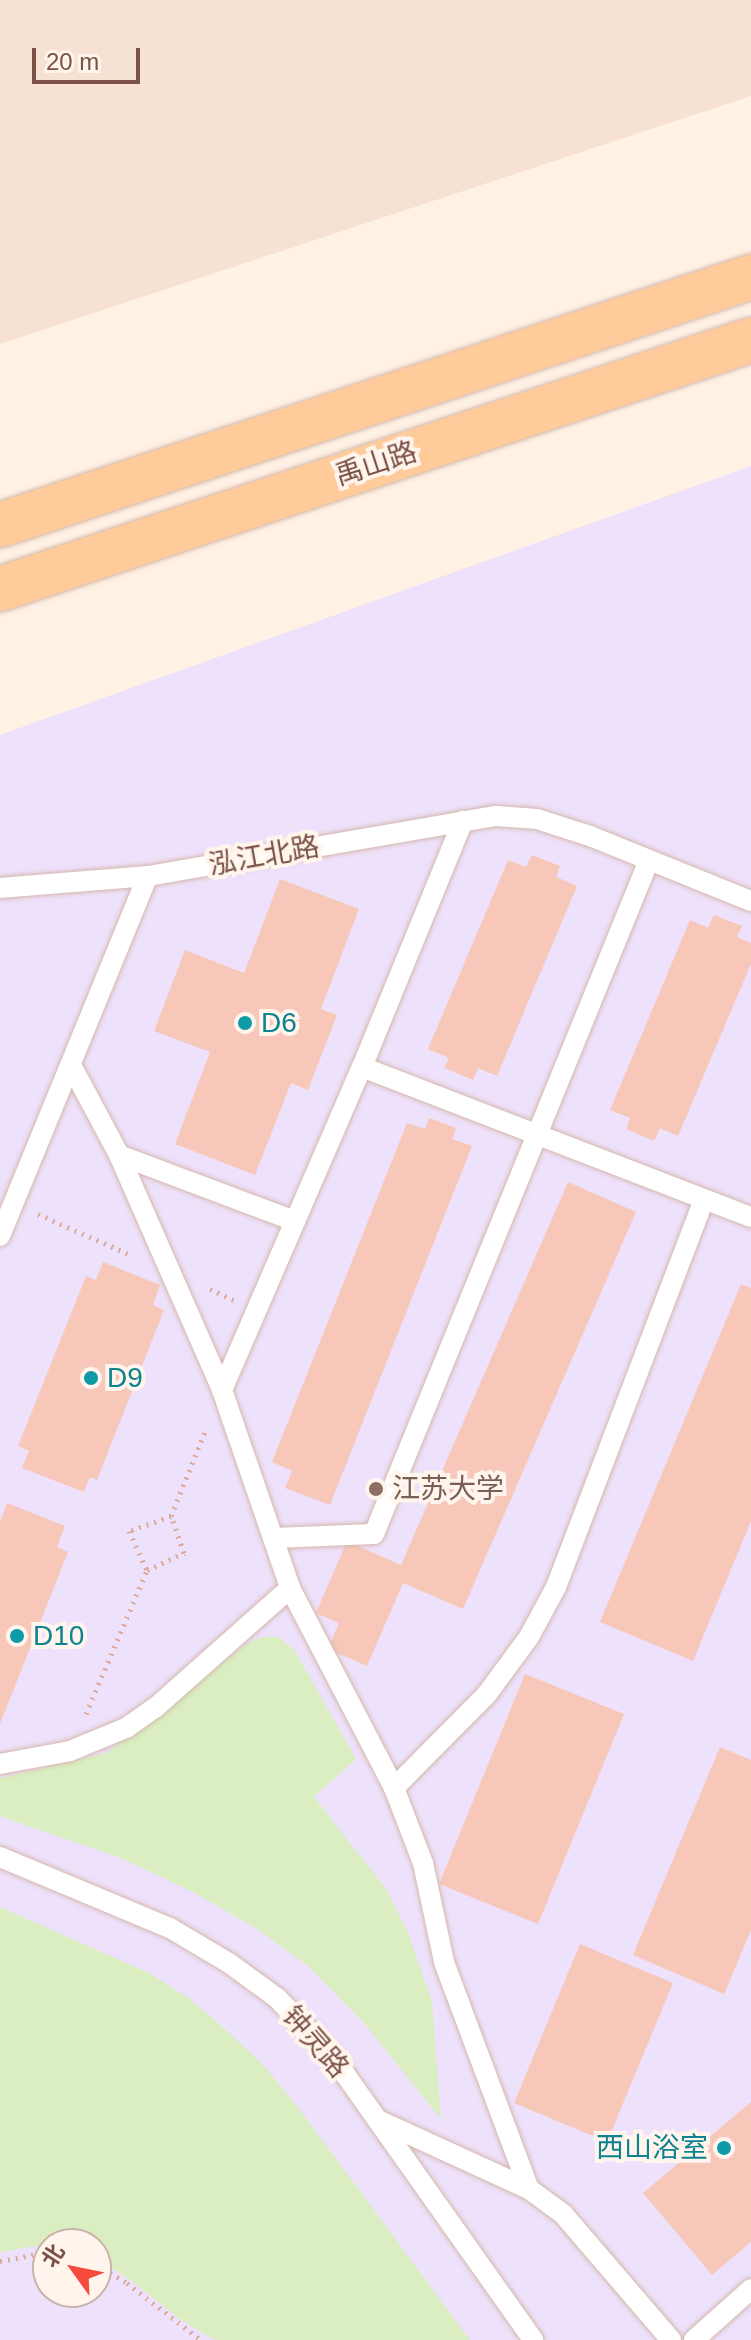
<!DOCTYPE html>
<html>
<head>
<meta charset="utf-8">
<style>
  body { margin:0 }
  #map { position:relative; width:751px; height:2340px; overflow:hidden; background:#fff1e4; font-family:Arial,"Noto Sans SC",sans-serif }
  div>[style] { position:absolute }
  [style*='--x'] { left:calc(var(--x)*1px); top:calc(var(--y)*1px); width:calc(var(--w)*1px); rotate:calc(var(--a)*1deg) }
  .residential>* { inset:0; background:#f7e1d2 }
  .education>* { inset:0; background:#eee1fb }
  .green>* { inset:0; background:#daeec1 }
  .building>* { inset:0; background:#f7c8b9 }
  .path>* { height:5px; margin-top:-2.5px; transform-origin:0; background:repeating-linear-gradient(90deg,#ddab9b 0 2px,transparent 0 8px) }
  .roads { filter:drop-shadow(0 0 2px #d4b8ac) drop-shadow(0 0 2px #d4b8ac) }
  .lane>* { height:20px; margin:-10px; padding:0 10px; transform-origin:10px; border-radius:10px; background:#fff }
  .primary>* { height:44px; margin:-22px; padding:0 22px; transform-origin:22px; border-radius:22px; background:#ffcb9b }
  .dots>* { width:22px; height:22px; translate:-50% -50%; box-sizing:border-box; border:4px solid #fff5ed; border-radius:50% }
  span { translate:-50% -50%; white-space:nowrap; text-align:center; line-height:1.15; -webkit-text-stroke:8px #fff5ed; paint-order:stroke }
  .street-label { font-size:28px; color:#7b5146 }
  .culture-label { font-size:28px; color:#0d838f }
  .left { translate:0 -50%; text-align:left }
  .right { translate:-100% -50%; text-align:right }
  .education-label { font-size:28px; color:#785e54 }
  .north { position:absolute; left:32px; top:2228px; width:80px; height:80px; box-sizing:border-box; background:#fff5ed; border:2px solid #cab3aa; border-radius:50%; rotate:303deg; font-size:22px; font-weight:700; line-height:32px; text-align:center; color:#7b5146 }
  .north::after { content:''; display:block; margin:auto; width:28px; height:36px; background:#f64a3c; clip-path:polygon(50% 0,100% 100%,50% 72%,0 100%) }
  .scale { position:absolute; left:32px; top:48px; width:108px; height:36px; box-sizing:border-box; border:4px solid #7b5146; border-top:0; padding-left:10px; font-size:24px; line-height:28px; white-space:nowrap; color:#7b5146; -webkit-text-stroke:6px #fff5ed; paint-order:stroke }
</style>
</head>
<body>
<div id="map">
  <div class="residential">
    <i style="clip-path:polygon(0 0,751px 0,751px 96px,0 344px)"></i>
  </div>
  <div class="education">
    <i style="clip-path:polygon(evenodd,751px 466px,751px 2340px,0 2340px,0 735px,751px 466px,48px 2244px,96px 2244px,96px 2292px,48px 2292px,48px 2244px)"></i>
  </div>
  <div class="green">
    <i style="clip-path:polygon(262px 1637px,278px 1637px,294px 1649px,356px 1759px,314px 1797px,386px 1889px,406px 1928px,432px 2001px,441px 2119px,364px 2023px,308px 1966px,254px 1927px,191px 1891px,123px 1859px,0 1816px,0 1778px,106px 1753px,245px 1645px)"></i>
    <i style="clip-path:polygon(0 1907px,149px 1973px,190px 1999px,225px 2029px,265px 2067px,300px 2110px,470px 2340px,215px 2340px,178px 2318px,131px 2280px,96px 2259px,96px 2244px,48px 2244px,0 2252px)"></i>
  </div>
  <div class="building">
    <i style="clip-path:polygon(532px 855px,560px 866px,556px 877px,577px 886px,497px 1076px,478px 1068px,473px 1080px,444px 1068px,449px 1058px,428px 1049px,508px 860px,526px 867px)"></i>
    <i style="clip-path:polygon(280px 879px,359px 909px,321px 1009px,337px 1015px,308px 1090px,291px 1083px,255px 1175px,175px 1144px,210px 1052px,154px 1031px,185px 950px,244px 973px)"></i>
    <i style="clip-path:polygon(714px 915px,742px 926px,737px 937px,751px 943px,751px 964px,678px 1136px,660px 1128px,654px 1141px,626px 1129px,630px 1118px,610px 1110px,690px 920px,708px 928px)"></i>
    <i style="clip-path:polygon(429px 1118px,456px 1128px,452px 1139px,472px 1146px,330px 1505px,285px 1488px,292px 1471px,272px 1462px,407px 1123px,425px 1129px)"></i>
    <i style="clip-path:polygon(568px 1182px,636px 1212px,463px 1609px,403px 1583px,367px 1666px,328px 1649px,339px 1623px,316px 1613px,347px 1541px,401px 1565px)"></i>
    <i style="clip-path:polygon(103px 1262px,160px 1285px,153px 1305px,164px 1310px,97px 1480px,90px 1477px,84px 1492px,22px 1468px,29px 1451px,18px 1446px,86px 1276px,96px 1280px)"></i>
    <i style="clip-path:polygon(741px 1284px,751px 1288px,751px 1521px,693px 1661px,600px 1622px)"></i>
    <i style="clip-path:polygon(7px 1503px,65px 1526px,57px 1547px,68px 1552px,0 1724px,0 1522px)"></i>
    <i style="clip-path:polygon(525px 1674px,624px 1714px,538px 1924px,439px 1884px)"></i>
    <i style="clip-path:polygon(720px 1747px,751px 1760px,751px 1930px,724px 1994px,633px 1955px)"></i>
    <i style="clip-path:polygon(580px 1944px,673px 1983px,607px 2142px,514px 2103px)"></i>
    <i style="clip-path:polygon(751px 2102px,751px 2242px,712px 2275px,643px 2193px)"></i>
  </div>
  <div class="path">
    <i style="--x:38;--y:1214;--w:102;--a:23.8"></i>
    <i style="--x:210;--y:1289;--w:26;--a:25"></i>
    <i style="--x:171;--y:1516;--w:91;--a:-68"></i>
    <i style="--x:86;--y:1714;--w:156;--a:-67"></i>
    <i style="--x:147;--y:1570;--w:41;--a:-24.7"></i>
    <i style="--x:184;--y:1553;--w:39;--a:-109"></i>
    <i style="--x:171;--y:1516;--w:45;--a:160.3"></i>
    <i style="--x:129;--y:1531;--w:43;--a:65.2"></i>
    <i style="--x:0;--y:2261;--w:49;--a:-10.6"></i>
    <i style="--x:96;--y:2265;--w:36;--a:30"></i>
    <i style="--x:127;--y:2283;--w:93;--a:37.6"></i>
  </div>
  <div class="roads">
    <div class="lane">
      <i style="--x:0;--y:888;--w:148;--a:-4.6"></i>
      <i style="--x:71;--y:1065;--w:102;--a:61.9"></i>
      <i style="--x:119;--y:1155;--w:257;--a:66.3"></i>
      <i style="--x:222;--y:1390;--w:209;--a:71"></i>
      <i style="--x:290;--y:1588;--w:225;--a:62.5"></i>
      <i style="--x:394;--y:1788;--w:80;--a:68.9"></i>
      <i style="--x:423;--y:1863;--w:101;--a:78"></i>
      <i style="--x:444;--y:1962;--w:242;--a:69.5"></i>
      <i style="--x:362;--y:1067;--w:417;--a:21.1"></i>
      <i style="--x:119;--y:1155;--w:188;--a:20.6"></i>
      <i style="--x:0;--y:1236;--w:389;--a:-67.7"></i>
      <i style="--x:148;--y:876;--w:353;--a:-9.8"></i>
      <i style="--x:496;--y:816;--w:41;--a:4.2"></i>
      <i style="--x:537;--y:819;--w:56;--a:17.8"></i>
      <i style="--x:590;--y:836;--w:174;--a:22"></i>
      <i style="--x:222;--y:1390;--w:352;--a:-66.6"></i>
      <i style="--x:362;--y:1067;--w:266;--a:-67.7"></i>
      <i style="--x:273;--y:1538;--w:101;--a:-2.3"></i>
      <i style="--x:374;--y:1534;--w:728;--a:-67.8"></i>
      <i style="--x:0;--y:1764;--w:71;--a:-10.5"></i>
      <i style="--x:70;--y:1751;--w:61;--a:-22.3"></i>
      <i style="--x:126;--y:1728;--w:35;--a:-35"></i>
      <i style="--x:155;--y:1708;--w:181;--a:-41.6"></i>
      <i style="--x:394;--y:1788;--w:132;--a:-45.3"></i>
      <i style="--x:487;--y:1694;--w:71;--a:-53.6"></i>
      <i style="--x:529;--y:1637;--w:57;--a:-61.6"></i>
      <i style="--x:556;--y:1587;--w:415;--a:-69.1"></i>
      <i style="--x:0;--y:1857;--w:184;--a:22.7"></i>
      <i style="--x:170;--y:1928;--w:69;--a:30.7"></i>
      <i style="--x:229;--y:1963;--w:59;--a:36.1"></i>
      <i style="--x:277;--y:1998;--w:76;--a:46.1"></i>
      <i style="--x:330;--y:2053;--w:352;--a:54.7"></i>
      <i style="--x:378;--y:2120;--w:166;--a:24.6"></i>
      <i style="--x:529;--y:2189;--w:42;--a:36.3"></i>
      <i style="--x:563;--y:2214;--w:166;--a:49.4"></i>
      <i style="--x:694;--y:2340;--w:76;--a:-41.8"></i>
    </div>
    <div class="primary">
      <i style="--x:0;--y:525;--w:791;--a:-18.27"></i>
      <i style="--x:0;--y:589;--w:791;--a:-18.34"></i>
    </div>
  </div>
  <div class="dots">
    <i style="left:245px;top:1023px;background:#0f9aa8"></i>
    <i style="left:91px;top:1378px;background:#0f9aa8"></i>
    <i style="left:376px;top:1489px;background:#8d6e63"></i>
    <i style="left:17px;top:1636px;background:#0f9aa8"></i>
    <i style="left:724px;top:2148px;background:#0f9aa8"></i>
  </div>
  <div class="street-label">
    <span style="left:376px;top:464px;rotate:-18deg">禹山路</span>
    <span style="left:264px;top:856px;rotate:-10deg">泓江北路</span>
    <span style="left:315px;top:2042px;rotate:49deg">钟灵路</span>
  </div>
  <div class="culture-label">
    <span class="left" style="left:261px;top:1023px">D6</span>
    <span class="left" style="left:107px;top:1378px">D9</span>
    <span class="left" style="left:33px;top:1636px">D10</span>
    <span class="right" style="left:708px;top:2148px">西山浴室</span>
  </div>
  <div class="education-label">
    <span class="left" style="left:392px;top:1489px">江苏大学</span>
  </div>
  <div class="north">北</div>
  <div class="scale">20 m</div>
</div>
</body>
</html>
